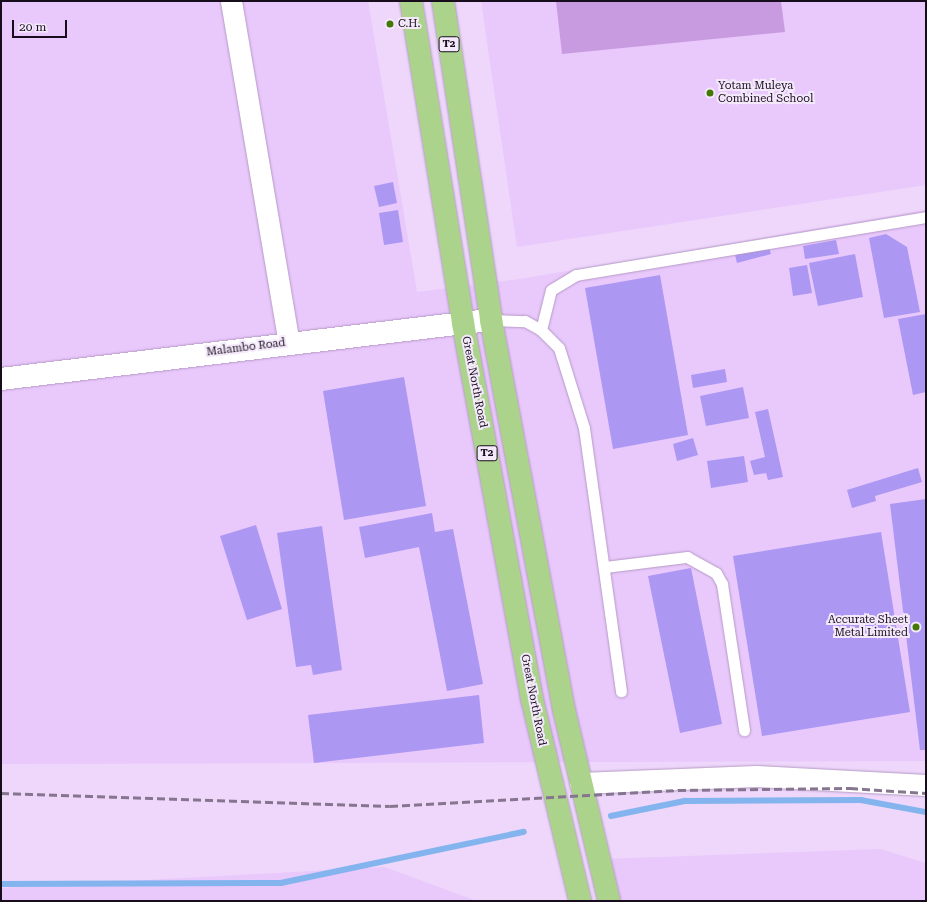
<!DOCTYPE html>
<html>
<head>
<meta charset="utf-8">
<style>
  body { margin:0 }
  #map { position:relative; width:927px; height:902px; overflow:hidden; background:#eed7fb; font-family:"Roboto Serif",serif }
  div>[style] { position:absolute }
  [style*='--x'] { left:calc(var(--x)*1px); top:calc(var(--y)*1px); width:calc(var(--w)*1px); rotate:calc(var(--a)*1deg) }
  .built>* { inset:0; background:#e9c8fc }
  .green>* { inset:0; background:#c89be1 }
  .stream>* { height:5.5px; margin:-2.75px; padding:0 2.75px; transform-origin:2.75px; border-radius:2.75px; background:#83b4ee }
  .building>* { inset:0; background:#ac97f3 }
  .roads { filter:drop-shadow(0 0 1px #b59ac5) drop-shadow(0 0 1px #b59ac5) }
  .service>* { height:11px; margin:-5.5px; padding:0 5.5px; transform-origin:5.5px; border-radius:5.5px; background:#fff }
  .minor>* { height:21px; margin:-10.5px; padding:0 10.5px; transform-origin:10.5px; border-radius:10.5px; background:#fff }
  .tertiary>* { height:22px; margin:-11px; padding:0 11px; transform-origin:11px; border-radius:11px; background:#fff }
  .primary>* { height:22px; margin:-11px; padding:0 11px; transform-origin:11px; border-radius:11px; background:#acd38c }
  .rail>* { height:3px; margin-top:-1.5px; transform-origin:0; background:repeating-linear-gradient(90deg,#86758f 0 8px,transparent 0 12px) }
  .dots>* { width:11px; height:11px; translate:-50% -50%; box-sizing:border-box; border:2px solid #f4e9fb; border-radius:50% }
  span { translate:-50% -50%; white-space:nowrap; text-align:center; line-height:1.15; -webkit-text-stroke:4px #f4e9fb; paint-order:stroke }
  .shield-label span { padding:1px 3px; background:#f4e9fb; border:1px solid; border-radius:3px; -webkit-text-stroke-width:0 }
  .shield-label { font-size:10px; color:#170d1c; font-weight:700 }
  .poi-label { font-size:11px; color:#170d1c }
  .left { translate:0 -50%; text-align:left }
  .right { translate:-100% -50%; text-align:right }
  .street-label { font-size:11px; color:#170d1c }
  .frame { position:absolute; inset:0; border:2px solid #170d1c; pointer-events:none }
  .scale { position:absolute; left:12px; top:20px; width:55px; height:18px; box-sizing:border-box; border:2px solid #170d1c; border-top:0; padding-left:5px; font-size:12px; line-height:14px; white-space:nowrap; color:#170d1c; -webkit-text-stroke:3px #f4e9fb; paint-order:stroke }
</style>
</head>
<body>
<div id="map">
  <div class="built">
    <i style="clip-path:polygon(1px 1px,368px 1px,417px 292px,520px 279px,926px 210px,926px 761px,1px 764px)"></i>
    <i style="clip-path:polygon(481px 1px,926px 1px,926px 185px,517px 247px)"></i>
    <i style="clip-path:polygon(880px 849px,926px 863px,926px 901px,618px 901px,604px 859px)"></i>
    <i style="clip-path:polygon(384px 867px,477px 901px,1px 901px,1px 888px)"></i>
  </div>
  <div class="green">
    <i style="clip-path:polygon(556px 1px,781px 1px,785px 32px,562px 54px)"></i>
  </div>
  <div class="stream">
    <i style="--x:611;--y:816;--w:76;--a:-11.5"></i>
    <i style="--x:685;--y:801;--w:176;--a:-0.3"></i>
    <i style="--x:861;--y:800;--w:66;--a:10.5"></i>
    <i style="--x:1;--y:884;--w:280;--a:-0.2"></i>
    <i style="--x:281;--y:883;--w:248;--a:-11.9"></i>
  </div>
  <div class="building">
    <i style="clip-path:polygon(393px 182px,397px 203px,379px 207px,374px 186px)"></i>
    <i style="clip-path:polygon(398px 210px,403px 242px,384px 245px,379px 213px)"></i>
    <i style="clip-path:polygon(886px 234px,907px 247px,920px 312px,884px 318px,869px 238px)"></i>
    <i style="clip-path:polygon(836px 240px,839px 254px,805px 259px,803px 246px)"></i>
    <i style="clip-path:polygon(767px 242px,771px 254px,737px 263px,734px 251px)"></i>
    <i style="clip-path:polygon(855px 254px,863px 297px,818px 306px,809px 263px)"></i>
    <i style="clip-path:polygon(807px 265px,812px 293px,793px 296px,789px 268px)"></i>
    <i style="clip-path:polygon(660px 275px,688px 435px,613px 449px,585px 288px)"></i>
    <i style="clip-path:polygon(926px 314px,926px 392px,913px 395px,898px 319px)"></i>
    <i style="clip-path:polygon(725px 369px,727px 382px,693px 388px,691px 375px)"></i>
    <i style="clip-path:polygon(404px 377px,426px 506px,344px 520px,323px 391px)"></i>
    <i style="clip-path:polygon(743px 387px,749px 418px,706px 426px,700px 396px)"></i>
    <i style="clip-path:polygon(768px 409px,783px 477px,768px 480px,766px 473px,754px 475px,750px 461px,765px 457px,755px 412px)"></i>
    <i style="clip-path:polygon(693px 438px,698px 455px,677px 461px,673px 444px)"></i>
    <i style="clip-path:polygon(744px 456px,748px 482px,711px 488px,707px 461px)"></i>
    <i style="clip-path:polygon(918px 468px,922px 482px,875px 496px,876px 501px,852px 508px,847px 490px)"></i>
    <i style="clip-path:polygon(926px 499px,926px 750px,920px 750px,890px 504px)"></i>
    <i style="clip-path:polygon(432px 513px,435px 532px,453px 529px,483px 684px,447px 691px,419px 547px,365px 558px,359px 527px)"></i>
    <i style="clip-path:polygon(256px 525px,282px 609px,247px 620px,220px 536px)"></i>
    <i style="clip-path:polygon(322px 526px,342px 670px,313px 675px,311px 665px,296px 667px,277px 533px)"></i>
    <i style="clip-path:polygon(881px 532px,910px 712px,762px 736px,733px 556px)"></i>
    <i style="clip-path:polygon(691px 568px,722px 724px,680px 733px,648px 576px)"></i>
    <i style="clip-path:polygon(479px 695px,484px 743px,314px 763px,308px 715px)"></i>
  </div>
  <div class="roads">
    <div class="service">
      <i style="--x:491;--y:320;--w:34;--a:2"></i>
      <i style="--x:525;--y:321;--w:18;--a:29"></i>
      <i style="--x:541;--y:330;--w:25;--a:45"></i>
      <i style="--x:559;--y:348;--w:84;--a:72.6"></i>
      <i style="--x:584;--y:428;--w:266;--a:82"></i>
      <i style="--x:541;--y:330;--w:41;--a:-76"></i>
      <i style="--x:551;--y:290;--w:29;--a:-31"></i>
      <i style="--x:576;--y:275;--w:355;--a:-9.4"></i>
      <i style="--x:605;--y:567;--w:83;--a:-7"></i>
      <i style="--x:687;--y:557;--w:33;--a:29"></i>
      <i style="--x:716;--y:573;--w:13;--a:61"></i>
      <i style="--x:722;--y:584;--w:148;--a:81.4"></i>
    </div>
    <div class="minor">
      <i style="--x:231;--y:1;--w:347;--a:80.4"></i>
      <i style="--x:580;--y:783;--w:176;--a:-2.3"></i>
      <i style="--x:756;--y:776;--w:170;--a:3"></i>
    </div>
    <div class="tertiary">
      <i style="--x:1;--y:379;--w:494;--a:-6.9"></i>
    </div>
    <div class="primary">
      <i style="--x:411;--y:1;--w:326;--a:80.8"></i>
      <i style="--x:463;--y:323;--w:382;--a:79.6"></i>
      <i style="--x:532;--y:699;--w:208;--a:76.6"></i>
      <i style="--x:443;--y:1;--w:323;--a:81.4"></i>
      <i style="--x:491;--y:320;--w:397;--a:79.4"></i>
      <i style="--x:564;--y:710;--w:196;--a:76.7"></i>
    </div>
  </div>
  <div class="rail">
    <i style="--x:1;--y:793;--w:389;--a:1.9"></i>
    <i style="--x:390;--y:806;--w:288;--a:-3.2"></i>
    <i style="--x:678;--y:790;--w:172;--a:-0.7"></i>
    <i style="--x:850;--y:788;--w:76;--a:3.8"></i>
  </div>
  <div class="dots">
    <i style="left:390px;top:24px;background:#447806"></i>
    <i style="left:710px;top:93px;background:#447806"></i>
    <i style="left:916px;top:627px;background:#447806"></i>
  </div>
  <div class="shield-label">
    <span style="left:449px;top:44px">T2</span>
    <span style="left:487px;top:453px">T2</span>
  </div>
  <div class="poi-label">
    <span class="left" style="left:398px;top:24px">C.H.</span>
    <span class="left" style="left:718px;top:93px">Yotam Muleya<br>Combined School</span>
    <span class="right" style="left:908px;top:627px">Accurate Sheet<br>Metal Limited</span>
  </div>
  <div class="street-label">
    <span style="left:246px;top:348px;rotate:-7deg">Malambo Road</span>
    <span style="left:474px;top:382px;rotate:79deg">Great North Road</span>
    <span style="left:533px;top:700px;rotate:79deg">Great North Road</span>
  </div>
  <div class="frame"></div>
  <div class="scale">20 m</div>
</div>
</body>
</html>
